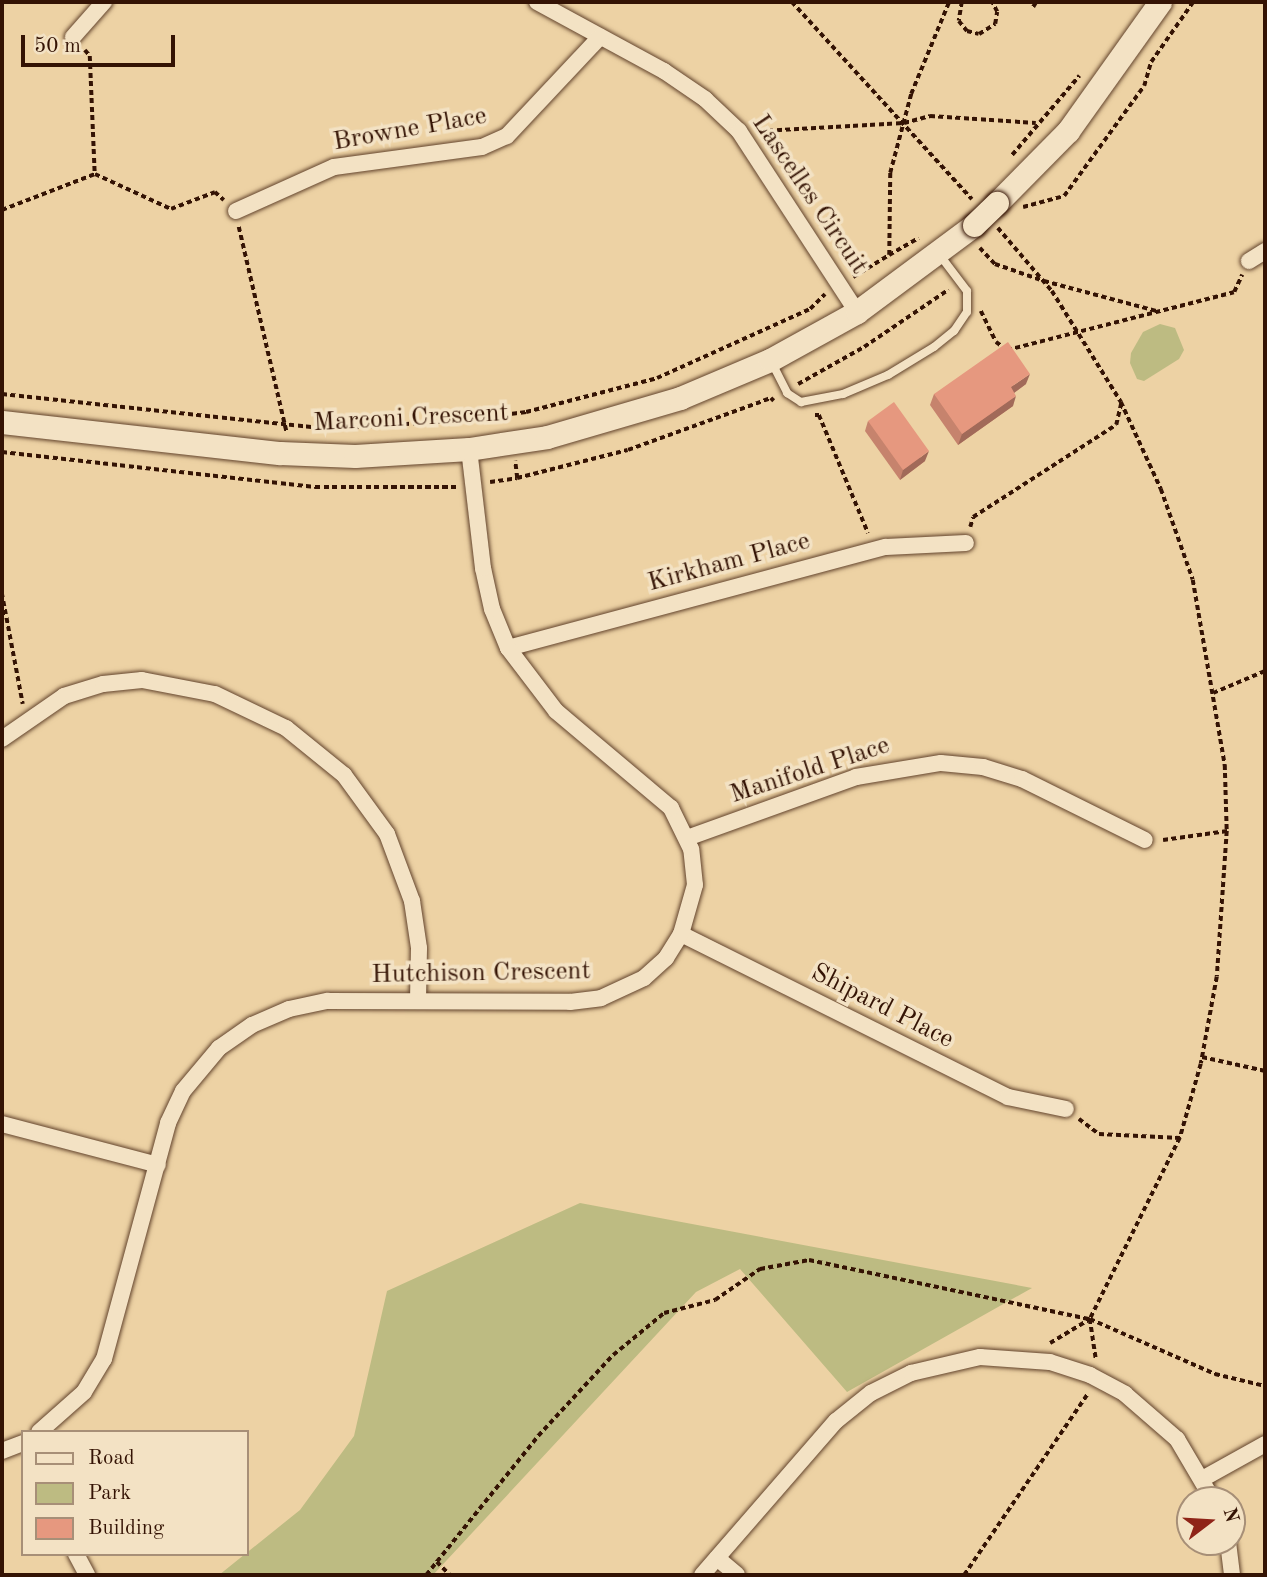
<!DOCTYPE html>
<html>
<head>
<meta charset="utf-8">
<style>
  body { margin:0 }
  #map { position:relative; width:1267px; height:1577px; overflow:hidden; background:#edd2a4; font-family:"Old Standard TT",serif }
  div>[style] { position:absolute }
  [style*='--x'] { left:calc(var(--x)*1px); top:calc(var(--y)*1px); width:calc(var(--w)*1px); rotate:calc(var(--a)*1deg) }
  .green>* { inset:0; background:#bdbb82 }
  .path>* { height:3.5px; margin-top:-1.75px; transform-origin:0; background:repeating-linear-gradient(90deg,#341304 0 5px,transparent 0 8.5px) }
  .roads { filter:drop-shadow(0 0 2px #62432c) drop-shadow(0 0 2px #62432c) }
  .lane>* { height:8px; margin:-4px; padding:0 4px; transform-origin:4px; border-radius:4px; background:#f3e2c4 }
  .street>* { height:16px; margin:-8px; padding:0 8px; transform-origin:8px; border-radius:8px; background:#f3e2c4 }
  .secondary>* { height:23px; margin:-11.5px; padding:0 11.5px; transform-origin:11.5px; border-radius:11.5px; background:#f3e2c4 }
  .bridges { filter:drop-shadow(0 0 2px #341304) drop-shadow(0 0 2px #341304) }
  .secondary-bridge>* { height:23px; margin:-11.5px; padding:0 11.5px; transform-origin:11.5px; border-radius:11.5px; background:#f3e2c4 }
  .wall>* { inset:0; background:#c6836d }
  .shaded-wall>* { inset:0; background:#a16a59 }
  .building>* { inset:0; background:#e6987f }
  span { translate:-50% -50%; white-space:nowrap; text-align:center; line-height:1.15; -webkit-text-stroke:7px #f3e2c4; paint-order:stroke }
  .street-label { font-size:26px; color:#341304 }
  .frame { position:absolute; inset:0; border:4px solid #341304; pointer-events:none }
  .legend { position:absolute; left:21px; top:1430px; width:228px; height:126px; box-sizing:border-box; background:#f3e2c4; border:2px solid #a78f77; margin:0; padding:9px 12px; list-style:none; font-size:21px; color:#341304 }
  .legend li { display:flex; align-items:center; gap:14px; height:35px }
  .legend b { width:35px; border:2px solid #a78f77 }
  .north { position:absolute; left:1176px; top:1486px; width:70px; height:70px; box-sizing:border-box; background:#f3e2c4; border:2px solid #a78f77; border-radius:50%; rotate:73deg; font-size:19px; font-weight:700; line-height:28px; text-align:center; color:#341304 }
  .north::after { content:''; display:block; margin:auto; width:24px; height:32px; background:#8f2418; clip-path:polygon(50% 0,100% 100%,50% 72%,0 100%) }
  .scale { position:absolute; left:21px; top:35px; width:154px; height:32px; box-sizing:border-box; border:4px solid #341304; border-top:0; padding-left:9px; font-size:21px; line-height:24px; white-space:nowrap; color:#341304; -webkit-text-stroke:5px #f3e2c4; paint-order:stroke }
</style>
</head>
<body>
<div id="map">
  <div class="green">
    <i style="clip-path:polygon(1160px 324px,1175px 328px,1184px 350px,1179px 359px,1144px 381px,1137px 379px,1130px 363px,1131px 353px,1143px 332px)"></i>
    <i style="clip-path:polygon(580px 1203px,1032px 1288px,847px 1392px,740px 1269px,696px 1292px,433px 1575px,219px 1575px,300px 1510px,354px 1436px,387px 1291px)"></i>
  </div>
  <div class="path">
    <i style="--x:792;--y:2;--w:267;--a:47.6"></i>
    <i style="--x:962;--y:2;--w:19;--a:99"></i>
    <i style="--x:959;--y:21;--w:13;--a:51"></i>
    <i style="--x:967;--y:31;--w:12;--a:14"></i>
    <i style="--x:979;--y:34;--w:19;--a:-32"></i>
    <i style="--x:995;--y:24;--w:12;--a:-81"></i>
    <i style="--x:997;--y:12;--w:11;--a:-117"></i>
    <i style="--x:1033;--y:7;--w:6;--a:-59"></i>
    <i style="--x:85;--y:50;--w:8;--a:50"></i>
    <i style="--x:90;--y:56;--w:118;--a:87.6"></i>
    <i style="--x:95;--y:174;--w:84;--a:24.7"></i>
    <i style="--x:171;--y:209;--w:47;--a:-21.1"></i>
    <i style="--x:215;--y:192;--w:12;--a:42"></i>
    <i style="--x:760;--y:131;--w:144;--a:-3.2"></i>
    <i style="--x:904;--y:123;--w:27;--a:-15"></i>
    <i style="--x:930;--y:116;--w:106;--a:3.8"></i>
    <i style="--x:1012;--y:155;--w:104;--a:-49.7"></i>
    <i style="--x:1023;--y:207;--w:42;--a:-15"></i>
    <i style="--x:1064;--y:196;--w:136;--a:-54"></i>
    <i style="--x:1144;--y:86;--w:25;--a:-74"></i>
    <i style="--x:1151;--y:62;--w:73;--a:-55"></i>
    <i style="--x:2;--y:210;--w:100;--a:-21.2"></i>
    <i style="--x:239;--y:227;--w:212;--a:76.9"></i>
    <i style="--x:998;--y:228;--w:83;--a:49.4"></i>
    <i style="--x:1052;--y:291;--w:131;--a:58.1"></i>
    <i style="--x:1121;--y:402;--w:96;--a:65.3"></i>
    <i style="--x:1161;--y:489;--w:96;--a:70.6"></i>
    <i style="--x:1193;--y:580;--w:188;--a:80.2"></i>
    <i style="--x:1225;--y:765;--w:66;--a:88.3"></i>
    <i style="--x:1227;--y:831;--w:146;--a:93.9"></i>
    <i style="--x:1217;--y:977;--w:88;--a:100.4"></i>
    <i style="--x:1201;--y:1064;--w:77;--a:105.8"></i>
    <i style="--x:1180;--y:1138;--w:202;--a:116.4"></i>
    <i style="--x:1090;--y:1319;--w:40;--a:81.5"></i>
    <i style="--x:980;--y:248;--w:22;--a:47"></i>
    <i style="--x:995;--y:264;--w:52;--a:19.1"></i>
    <i style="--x:1044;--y:281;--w:117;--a:14.9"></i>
    <i style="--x:889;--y:255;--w:34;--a:-30"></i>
    <i style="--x:853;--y:277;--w:42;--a:-31.4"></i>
    <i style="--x:889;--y:255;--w:82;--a:-89.3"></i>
    <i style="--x:890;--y:173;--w:82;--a:-75.1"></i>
    <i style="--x:911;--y:94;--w:100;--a:-67.6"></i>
    <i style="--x:981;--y:311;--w:34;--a:64"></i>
    <i style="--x:996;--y:342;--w:14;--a:36"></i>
    <i style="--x:1007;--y:350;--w:234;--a:-14.3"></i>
    <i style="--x:1234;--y:292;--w:19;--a:-65"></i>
    <i style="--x:798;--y:384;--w:76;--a:-29.3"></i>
    <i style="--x:864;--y:347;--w:102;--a:-34.2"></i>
    <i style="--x:2;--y:394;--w:328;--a:6.1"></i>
    <i style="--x:328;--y:429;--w:125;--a:-3.7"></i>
    <i style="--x:453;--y:421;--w:74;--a:-7"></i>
    <i style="--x:526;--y:412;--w:135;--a:-14.5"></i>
    <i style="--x:657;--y:378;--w:168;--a:-24.3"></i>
    <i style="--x:810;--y:309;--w:21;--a:-45"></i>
    <i style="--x:815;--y:415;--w:4;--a:0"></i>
    <i style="--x:819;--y:415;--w:128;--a:67.4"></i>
    <i style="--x:2;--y:452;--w:315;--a:6.4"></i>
    <i style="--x:315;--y:487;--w:141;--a:0"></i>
    <i style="--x:517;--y:478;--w:114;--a:-14.2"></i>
    <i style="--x:628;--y:450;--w:152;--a:-20"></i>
    <i style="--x:771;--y:398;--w:4;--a:45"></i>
    <i style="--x:490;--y:482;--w:27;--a:-8"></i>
    <i style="--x:517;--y:478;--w:17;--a:-97"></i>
    <i style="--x:970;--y:527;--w:10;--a:-73"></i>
    <i style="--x:973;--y:517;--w:170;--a:-32.8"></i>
    <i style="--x:1116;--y:425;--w:22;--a:-77"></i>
    <i style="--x:2;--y:593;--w:113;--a:79.3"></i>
    <i style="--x:1213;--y:693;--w:56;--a:-22.9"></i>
    <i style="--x:1163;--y:840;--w:65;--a:-8"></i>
    <i style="--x:1202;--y:1057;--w:65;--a:12.5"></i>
    <i style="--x:1079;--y:1119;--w:25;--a:37"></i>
    <i style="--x:1099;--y:1134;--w:81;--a:2.8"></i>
    <i style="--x:1050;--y:1343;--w:47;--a:-31"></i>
    <i style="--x:437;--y:1562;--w:18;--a:45"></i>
    <i style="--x:426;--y:1575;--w:179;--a:-51.1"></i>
    <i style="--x:538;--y:1436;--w:110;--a:-47.2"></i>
    <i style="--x:613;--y:1355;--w:66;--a:-39.5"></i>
    <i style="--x:664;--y:1313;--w:53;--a:-14.3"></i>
    <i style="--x:715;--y:1300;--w:55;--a:-34.6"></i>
    <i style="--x:760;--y:1269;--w:50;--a:-10.4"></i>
    <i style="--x:809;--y:1260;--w:287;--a:11.9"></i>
    <i style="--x:1090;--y:1319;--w:137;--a:23.7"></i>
    <i style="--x:1215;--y:1374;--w:51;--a:13.5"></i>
    <i style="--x:964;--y:1575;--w:218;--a:-55.7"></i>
  </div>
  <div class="roads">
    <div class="lane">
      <i style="--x:772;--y:363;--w:34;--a:63"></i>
      <i style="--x:787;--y:393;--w:17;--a:33"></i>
      <i style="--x:801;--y:402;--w:43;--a:-10.8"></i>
      <i style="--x:843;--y:394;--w:49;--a:-22.9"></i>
      <i style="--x:888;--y:375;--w:54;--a:-31.3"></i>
      <i style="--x:934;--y:347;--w:26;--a:-39"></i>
      <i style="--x:954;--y:331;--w:23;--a:-56"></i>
      <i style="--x:967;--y:312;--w:21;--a:-90"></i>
      <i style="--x:967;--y:291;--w:46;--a:-127.1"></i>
    </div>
    <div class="street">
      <i style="--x:537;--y:2;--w:145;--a:28.5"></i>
      <i style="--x:664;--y:71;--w:50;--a:34.3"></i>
      <i style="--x:705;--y:99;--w:47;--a:43.3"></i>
      <i style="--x:739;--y:131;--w:216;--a:56.9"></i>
      <i style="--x:73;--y:37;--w:47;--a:-48.5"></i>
      <i style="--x:236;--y:211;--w:107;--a:-24.2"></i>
      <i style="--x:334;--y:167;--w:149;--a:-7.7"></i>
      <i style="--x:482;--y:147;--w:27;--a:-24"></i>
      <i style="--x:507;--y:136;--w:136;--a:-46.8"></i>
      <i style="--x:1249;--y:261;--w:19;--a:-32"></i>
      <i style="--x:508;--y:648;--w:391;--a:-15"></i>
      <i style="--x:886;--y:547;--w:80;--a:-2.9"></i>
      <i style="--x:2;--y:739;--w:75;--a:-34.7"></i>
      <i style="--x:64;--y:696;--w:41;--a:-17.1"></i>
      <i style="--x:103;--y:684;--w:39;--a:-6"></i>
      <i style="--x:142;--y:680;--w:74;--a:10.9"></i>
      <i style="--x:215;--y:694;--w:79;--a:25.6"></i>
      <i style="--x:286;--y:728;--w:75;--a:39"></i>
      <i style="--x:344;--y:775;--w:73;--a:53.9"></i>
      <i style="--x:387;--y:834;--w:72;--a:69.5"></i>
      <i style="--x:412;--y:901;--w:48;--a:81.5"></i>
      <i style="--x:419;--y:948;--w:52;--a:91.1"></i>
      <i style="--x:687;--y:838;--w:180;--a:-19.8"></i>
      <i style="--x:856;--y:777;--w:86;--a:-9.4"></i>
      <i style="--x:941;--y:763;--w:42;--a:5.4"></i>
      <i style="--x:983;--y:767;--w:41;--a:17.1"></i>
      <i style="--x:1022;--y:779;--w:137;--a:26.4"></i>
      <i style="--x:681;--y:934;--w:365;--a:26.5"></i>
      <i style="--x:1008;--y:1097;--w:59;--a:11.7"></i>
      <i style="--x:2;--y:1124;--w:161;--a:14.7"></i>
      <i style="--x:39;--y:1432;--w:60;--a:-41.6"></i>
      <i style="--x:84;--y:1392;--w:39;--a:-59"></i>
      <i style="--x:104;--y:1359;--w:245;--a:-74.8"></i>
      <i style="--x:168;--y:1123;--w:35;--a:-65"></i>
      <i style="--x:183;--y:1091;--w:56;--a:-50.1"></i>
      <i style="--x:219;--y:1048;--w:40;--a:-34.9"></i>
      <i style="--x:252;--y:1025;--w:40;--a:-23.4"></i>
      <i style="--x:289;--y:1009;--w:40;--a:-12"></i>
      <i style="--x:328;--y:1001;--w:242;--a:0.2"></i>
      <i style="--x:570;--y:1002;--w:31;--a:-7"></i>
      <i style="--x:601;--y:998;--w:47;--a:-24.9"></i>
      <i style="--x:644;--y:978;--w:30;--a:-42"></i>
      <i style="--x:666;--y:958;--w:28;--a:-58"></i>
      <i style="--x:681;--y:934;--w:51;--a:-74.1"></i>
      <i style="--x:695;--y:885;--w:36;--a:-96"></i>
      <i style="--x:691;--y:849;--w:46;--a:-116"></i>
      <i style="--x:671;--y:808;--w:150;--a:-139.9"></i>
      <i style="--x:556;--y:711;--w:79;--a:-127.3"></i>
      <i style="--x:508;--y:648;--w:42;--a:-112.3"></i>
      <i style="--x:492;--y:609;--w:42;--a:-102.4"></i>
      <i style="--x:483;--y:568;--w:120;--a:-96.7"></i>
      <i style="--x:2;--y:1451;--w:22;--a:-21"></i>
      <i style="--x:1204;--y:1478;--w:70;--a:-29.1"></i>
      <i style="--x:1228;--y:1542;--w:33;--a:83"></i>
      <i style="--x:76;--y:1554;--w:24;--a:62"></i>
      <i style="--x:717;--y:1558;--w:26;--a:40"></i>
      <i style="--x:702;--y:1575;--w:204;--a:-49"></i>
      <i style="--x:836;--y:1421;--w:45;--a:-38.7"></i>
      <i style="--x:871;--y:1393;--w:45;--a:-26.6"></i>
      <i style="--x:911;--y:1373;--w:71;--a:-13.1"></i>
      <i style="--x:980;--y:1357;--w:70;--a:4.1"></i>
      <i style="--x:1050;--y:1362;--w:42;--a:18"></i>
      <i style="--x:1090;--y:1375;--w:40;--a:28"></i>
      <i style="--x:1125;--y:1394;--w:69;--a:40.9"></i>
      <i style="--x:1177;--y:1439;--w:71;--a:59.5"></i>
    </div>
    <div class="secondary">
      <i style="--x:997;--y:203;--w:101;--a:-45.4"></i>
      <i style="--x:1068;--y:131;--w:158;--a:-54.5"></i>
      <i style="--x:2;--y:422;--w:280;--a:6.4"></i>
      <i style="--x:280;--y:453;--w:75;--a:2.3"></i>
      <i style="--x:355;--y:456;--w:114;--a:-3.5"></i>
      <i style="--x:469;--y:449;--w:79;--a:-8.7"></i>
      <i style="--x:547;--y:437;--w:139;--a:-16.3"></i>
      <i style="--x:680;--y:398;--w:98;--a:-22.9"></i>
      <i style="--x:770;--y:360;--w:99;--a:-28.9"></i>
      <i style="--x:857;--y:312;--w:146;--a:-36.6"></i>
    </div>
  </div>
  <div class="bridges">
    <div class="secondary-bridge">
      <i style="--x:974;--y:225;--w:32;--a:-44"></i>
    </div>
  </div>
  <div class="wall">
    <i style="clip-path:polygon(1026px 384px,1014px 393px,1013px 406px,958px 445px,930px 405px,934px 394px)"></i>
    <i style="clip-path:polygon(868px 421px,925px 461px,900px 480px,865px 431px)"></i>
  </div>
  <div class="shaded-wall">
    <i style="clip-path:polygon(1030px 374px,1026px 384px,1007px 398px,1011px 387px)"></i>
    <i style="clip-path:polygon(1016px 396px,1013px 406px,958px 445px,962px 434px)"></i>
    <i style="clip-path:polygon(929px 451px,925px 461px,900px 480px,903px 470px)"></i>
  </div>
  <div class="building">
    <i style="clip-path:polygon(1008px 342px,1030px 374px,1011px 387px,1016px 396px,962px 434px,934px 394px)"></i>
    <i style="clip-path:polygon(894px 402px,929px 451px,903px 470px,868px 421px)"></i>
  </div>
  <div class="street-label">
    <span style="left:410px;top:130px;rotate:-10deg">Browne Place</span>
    <span style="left:809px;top:195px;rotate:56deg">Lascelles Circuit</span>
    <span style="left:411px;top:419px;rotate:-3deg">Marconi Crescent</span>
    <span style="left:729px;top:563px;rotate:-15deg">Kirkham Place</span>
    <span style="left:810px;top:771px;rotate:-18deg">Manifold Place</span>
    <span style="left:481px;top:974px;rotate:-1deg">Hutchison Crescent</span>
    <span style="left:882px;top:1007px;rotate:27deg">Shipard Place</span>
  </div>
  <div class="frame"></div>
  <ul class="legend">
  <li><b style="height:9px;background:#f3e2c4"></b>Road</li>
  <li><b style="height:19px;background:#bdbb82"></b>Park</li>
  <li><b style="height:19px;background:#e6987f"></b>Building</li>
  </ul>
  <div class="north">N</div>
  <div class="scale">50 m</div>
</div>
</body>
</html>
